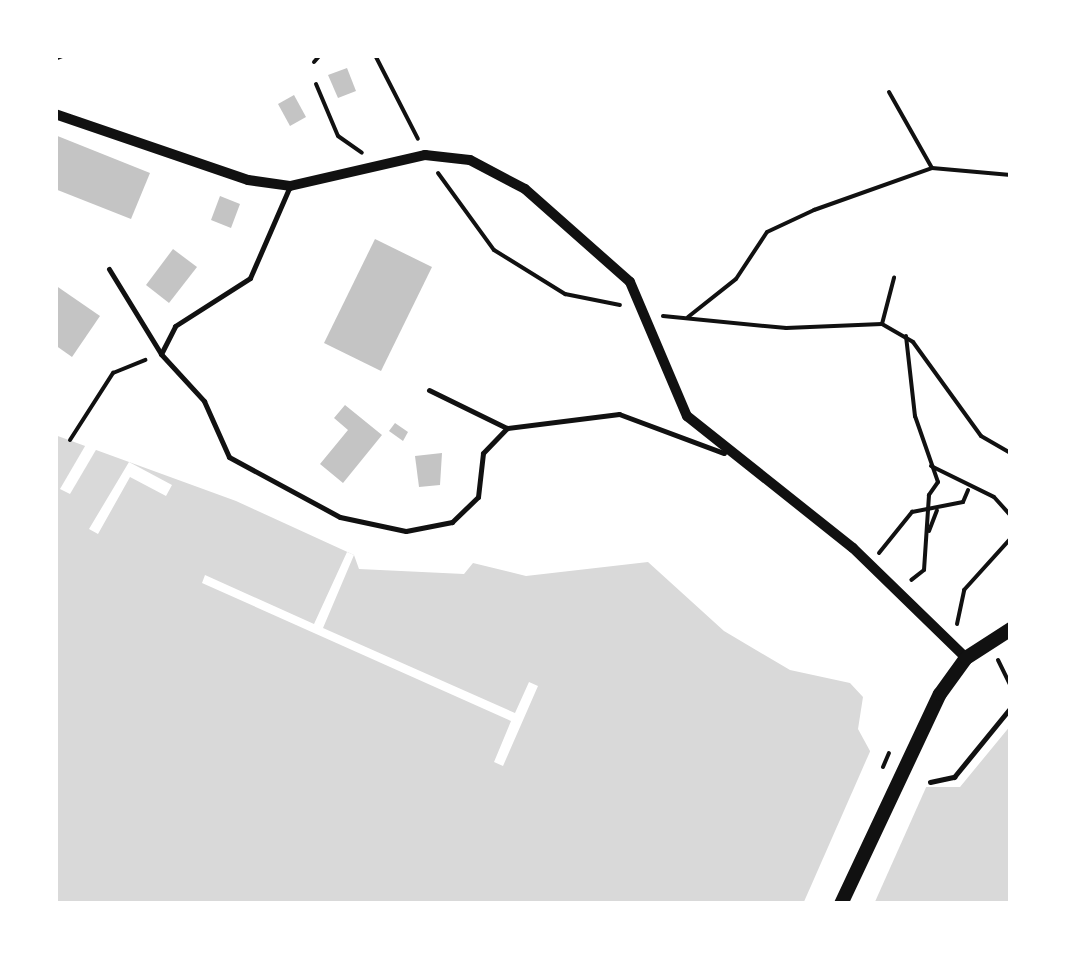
<!DOCTYPE html>
<html>
<head>
<meta charset="utf-8">
<style>
  body { margin:0 }
  #map { position:relative; width:1066px; height:959px; overflow:hidden; background:#fff; font-family:"Noto Sans",sans-serif }
  div>[style] { position:absolute }
  [style*='--x'] { left:calc(var(--x)*1px); top:calc(var(--y)*1px); width:calc(var(--w)*1px); rotate:calc(var(--a)*1deg) }
  .water>* { inset:0; background:#d9d9d9 }
  .pier>* { inset:0; background:#fff }
  .building>* { inset:0; background:#c4c4c4 }
  .path>* { height:4px; margin:-2px; padding:0 2px; transform-origin:2px; border-radius:2px; background:#111 }
  .service>* { height:5px; margin:-2.5px; padding:0 2.5px; transform-origin:2.5px; border-radius:2.5px; background:#111 }
  .minor>* { height:10px; margin:-5px; padding:0 5px; transform-origin:5px; border-radius:5px; background:#111 }
  .tertiary>* { height:14px; margin:-7px; padding:0 7px; transform-origin:7px; border-radius:7px; background:#111 }
  span { translate:-50% -50%; white-space:nowrap; text-align:center; line-height:1.15; -webkit-text-stroke:8px #fff; paint-order:stroke }
  .frame { position:absolute; inset:0; border:58px solid #fff; pointer-events:none }
</style>
</head>
<body>
<div id="map">
  <div class="water">
    <i style="clip-path:polygon(55px 435px,236px 501px,354px 555px,359px 569px,464px 574px,473px 563px,526px 576px,648px 562px,724px 631px,790px 670px,850px 683px,863px 697px,858px 729px,876px 762px,922px 787px,960px 787px,1011px 725px,1011px 904px,55px 904px)"></i>
  </div>
  <div class="pier">
    <i style="clip-path:polygon(88px 441px,100px 443px,70px 494px,60px 489px)"></i>
    <i style="clip-path:polygon(129px 462px,172px 485px,166px 496px,130px 477px,98px 534px,89px 529px)"></i>
    <i style="clip-path:polygon(347px 552px,354px 555px,323px 628px,515px 713px,529px 682px,538px 686px,503px 766px,494px 762px,511px 721px,202px 583px,205px 575px,314px 624px)"></i>
    <i style="clip-path:polygon(872px 747px,928px 783px,874px 904px,803px 904px)"></i>
  </div>
  <div class="building">
    <i style="clip-path:polygon(347px 68px,356px 91px,338px 98px,328px 75px)"></i>
    <i style="clip-path:polygon(294px 95px,306px 117px,290px 126px,278px 104px)"></i>
    <i style="clip-path:polygon(55px 135px,150px 173px,131px 219px,55px 189px)"></i>
    <i style="clip-path:polygon(220px 196px,240px 204px,231px 228px,211px 220px)"></i>
    <i style="clip-path:polygon(375px 239px,432px 267px,381px 371px,324px 343px)"></i>
    <i style="clip-path:polygon(173px 249px,197px 267px,169px 303px,146px 285px)"></i>
    <i style="clip-path:polygon(55px 285px,100px 316px,72px 357px,55px 345px)"></i>
    <i style="clip-path:polygon(345px 405px,382px 435px,343px 483px,320px 464px,348px 430px,334px 418px)"></i>
    <i style="clip-path:polygon(395px 423px,408px 432px,403px 441px,389px 431px)"></i>
    <i style="clip-path:polygon(442px 453px,440px 485px,419px 487px,415px 456px)"></i>
  </div>
  <div class="path">
    <i style="--x:375;--y:55;--w:94;--a:62.9"></i>
    <i style="--x:55;--y:59;--w:11;--a:-22"></i>
    <i style="--x:314;--y:62;--w:9;--a:-49"></i>
    <i style="--x:316;--y:84;--w:56;--a:67.1"></i>
    <i style="--x:338;--y:136;--w:29;--a:35"></i>
    <i style="--x:889;--y:92;--w:87;--a:60.5"></i>
    <i style="--x:438;--y:173;--w:95;--a:54"></i>
    <i style="--x:494;--y:250;--w:84;--a:31.8"></i>
    <i style="--x:565;--y:294;--w:56;--a:11.3"></i>
    <i style="--x:663;--y:316;--w:124;--a:5.6"></i>
    <i style="--x:786;--y:328;--w:96;--a:-2.4"></i>
    <i style="--x:882;--y:324;--w:36;--a:30"></i>
    <i style="--x:913;--y:342;--w:116;--a:54.1"></i>
    <i style="--x:981;--y:436;--w:34;--a:30"></i>
    <i style="--x:688;--y:317;--w:61;--a:-38.4"></i>
    <i style="--x:736;--y:279;--w:56;--a:-56.6"></i>
    <i style="--x:767;--y:232;--w:52;--a:-25.1"></i>
    <i style="--x:814;--y:210;--w:125;--a:-19.6"></i>
    <i style="--x:932;--y:168;--w:79;--a:5.1"></i>
    <i style="--x:882;--y:324;--w:48;--a:-75.4"></i>
    <i style="--x:906;--y:336;--w:81;--a:83.6"></i>
    <i style="--x:915;--y:416;--w:70;--a:70.8"></i>
    <i style="--x:938;--y:482;--w:16;--a:125"></i>
    <i style="--x:929;--y:495;--w:75;--a:93.8"></i>
    <i style="--x:924;--y:570;--w:16;--a:142"></i>
    <i style="--x:70;--y:440;--w:80;--a:-57.3"></i>
    <i style="--x:113;--y:373;--w:35;--a:-22"></i>
    <i style="--x:931;--y:466;--w:70;--a:26.2"></i>
    <i style="--x:994;--y:497;--w:25;--a:48"></i>
    <i style="--x:929;--y:531;--w:22;--a:-69"></i>
    <i style="--x:879;--y:553;--w:53;--a:-51.2"></i>
    <i style="--x:912;--y:512;--w:52;--a:-11.1"></i>
    <i style="--x:963;--y:502;--w:13;--a:-67"></i>
    <i style="--x:957;--y:624;--w:35;--a:-78"></i>
    <i style="--x:964;--y:590;--w:70;--a:-47.9"></i>
    <i style="--x:998;--y:660;--w:30;--a:64"></i>
    <i style="--x:883;--y:767;--w:15;--a:-67"></i>
  </div>
  <div class="service">
    <i style="--x:109;--y:269;--w:100;--a:58.5"></i>
    <i style="--x:161;--y:354;--w:31;--a:-63"></i>
    <i style="--x:175;--y:326;--w:89;--a:-32.6"></i>
    <i style="--x:250;--y:278;--w:100;--a:-66.5"></i>
    <i style="--x:161;--y:354;--w:64;--a:47.5"></i>
    <i style="--x:204;--y:401;--w:61;--a:65.9"></i>
    <i style="--x:229;--y:457;--w:126;--a:28.4"></i>
    <i style="--x:340;--y:517;--w:67;--a:12"></i>
    <i style="--x:406;--y:531;--w:47;--a:-11.1"></i>
    <i style="--x:452;--y:522;--w:36;--a:-44"></i>
    <i style="--x:478;--y:497;--w:44;--a:-83.5"></i>
    <i style="--x:483;--y:453;--w:35;--a:-46"></i>
    <i style="--x:429;--y:390;--w:87;--a:26"></i>
    <i style="--x:507;--y:428;--w:113;--a:-7.1"></i>
    <i style="--x:619;--y:414;--w:112;--a:20.4"></i>
    <i style="--x:930;--y:782;--w:25;--a:-12"></i>
    <i style="--x:954;--y:777;--w:90;--a:-50.8"></i>
  </div>
  <div class="minor">
    <i style="--x:55;--y:114;--w:204;--a:18.9"></i>
    <i style="--x:248;--y:180;--w:42;--a:8.1"></i>
    <i style="--x:290;--y:186;--w:139;--a:-12.9"></i>
    <i style="--x:425;--y:155;--w:45;--a:6.3"></i>
    <i style="--x:470;--y:160;--w:62;--a:27.8"></i>
    <i style="--x:525;--y:189;--w:140;--a:41.5"></i>
    <i style="--x:630;--y:282;--w:146;--a:67"></i>
    <i style="--x:687;--y:416;--w:212;--a:38.5"></i>
    <i style="--x:853;--y:548;--w:158;--a:44.2"></i>
  </div>
  <div class="tertiary">
    <i style="--x:841;--y:904;--w:232;--a:-64.8"></i>
    <i style="--x:940;--y:694;--w:44;--a:-54.2"></i>
    <i style="--x:966;--y:658;--w:54;--a:-32.8"></i>
  </div>
  <div class="frame"></div>
</div>
</body>
</html>
